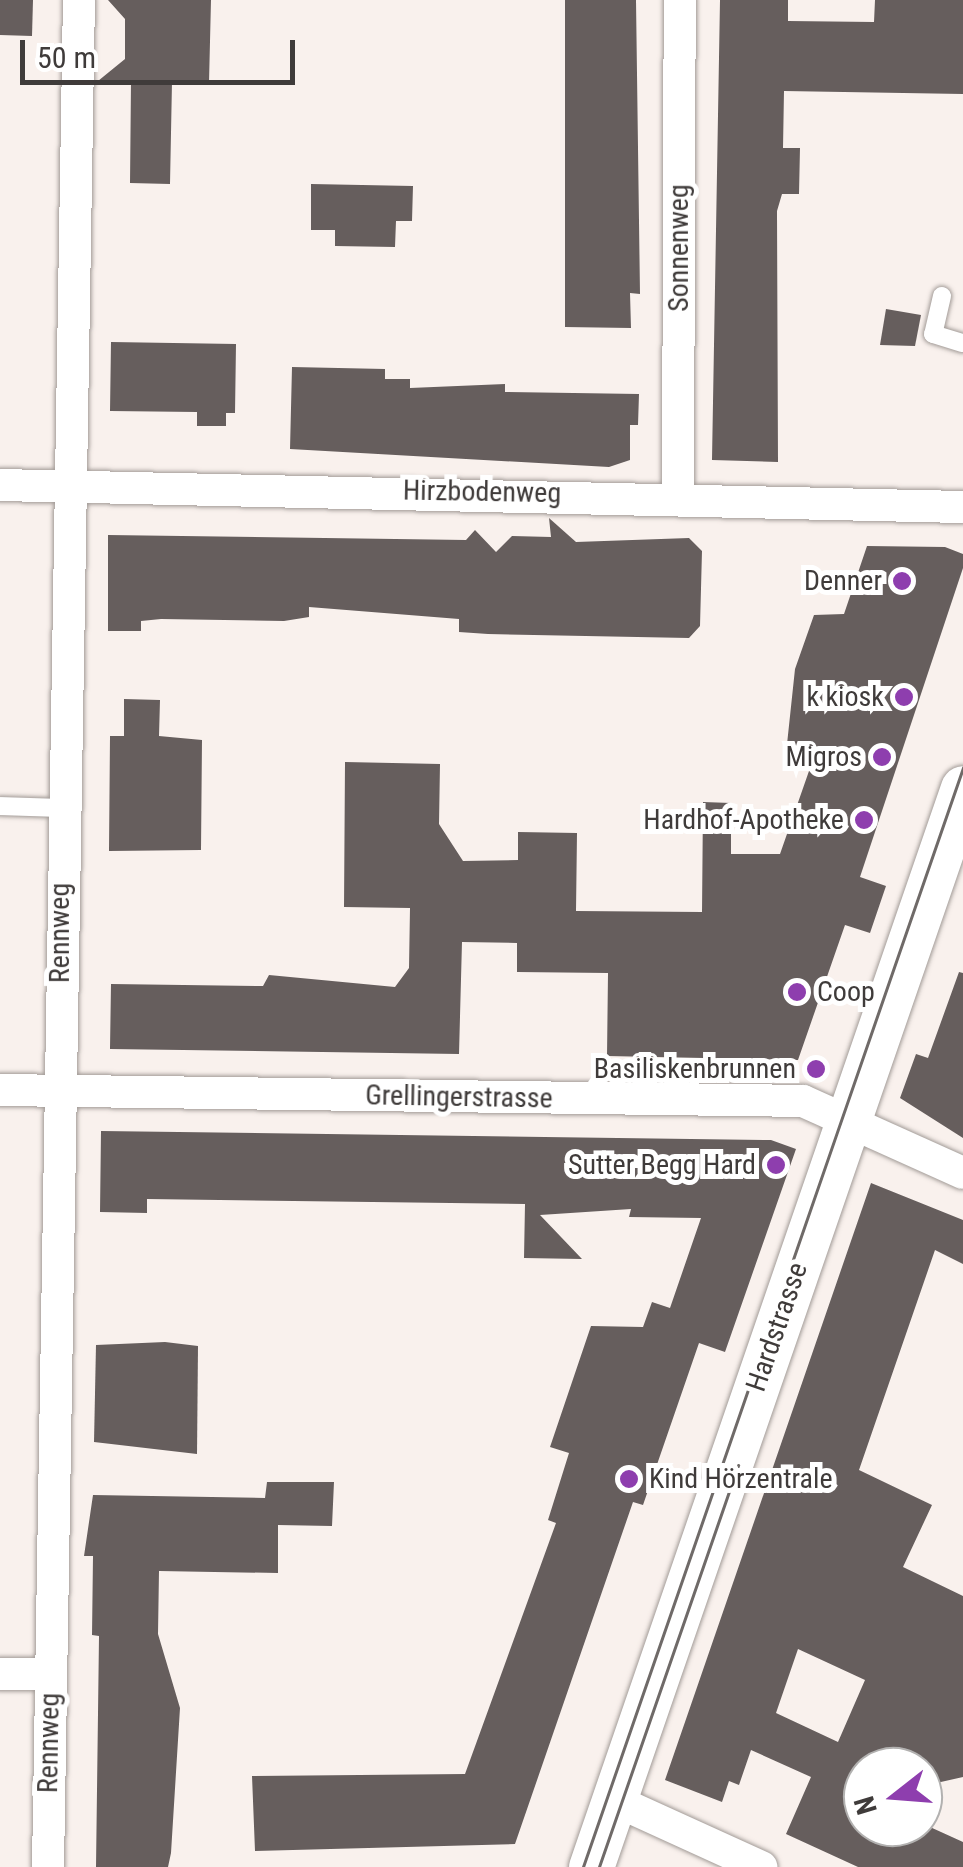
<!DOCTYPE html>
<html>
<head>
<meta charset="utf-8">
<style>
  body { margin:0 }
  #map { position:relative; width:963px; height:1867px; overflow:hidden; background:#f9f1ed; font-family:"Roboto Condensed",sans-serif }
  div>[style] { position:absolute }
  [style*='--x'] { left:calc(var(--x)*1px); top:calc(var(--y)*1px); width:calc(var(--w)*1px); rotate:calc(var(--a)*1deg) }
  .building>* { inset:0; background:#665e5d }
  .roads { filter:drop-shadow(0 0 2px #a29b97) drop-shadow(0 0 2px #a29b97) }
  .lane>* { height:18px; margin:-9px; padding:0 9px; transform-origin:9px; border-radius:9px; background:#fff }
  .street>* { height:32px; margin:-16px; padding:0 16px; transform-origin:16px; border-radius:16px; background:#fff }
  .secondary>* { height:45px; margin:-22.5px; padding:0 22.5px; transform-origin:22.5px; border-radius:22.5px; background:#fff }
  .tram>* { height:2.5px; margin:-1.25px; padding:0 1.25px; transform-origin:1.25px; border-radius:1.25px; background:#6f6a68 }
  .dots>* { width:28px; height:28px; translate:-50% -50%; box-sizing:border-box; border:5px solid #fff; border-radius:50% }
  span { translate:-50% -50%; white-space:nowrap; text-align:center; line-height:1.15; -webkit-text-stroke:10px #fff; paint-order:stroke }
  .street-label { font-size:28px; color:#3f3b3a }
  .poi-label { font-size:28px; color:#3f3b3a }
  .right { translate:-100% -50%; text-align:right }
  .left { translate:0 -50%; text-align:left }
  .north { position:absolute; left:843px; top:1747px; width:100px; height:100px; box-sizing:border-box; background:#fff; border:2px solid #b2b1b0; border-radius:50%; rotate:253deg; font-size:28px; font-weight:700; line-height:40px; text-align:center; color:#3f3b3a }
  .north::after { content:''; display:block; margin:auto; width:35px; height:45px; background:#8e3eae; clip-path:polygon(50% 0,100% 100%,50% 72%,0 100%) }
  .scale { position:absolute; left:20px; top:40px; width:275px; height:45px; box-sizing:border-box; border:5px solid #3f3b3a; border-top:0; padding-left:12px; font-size:30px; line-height:35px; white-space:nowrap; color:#3f3b3a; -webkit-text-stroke:8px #fff; paint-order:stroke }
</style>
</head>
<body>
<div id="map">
  <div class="building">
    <i style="clip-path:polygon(0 0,33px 0,32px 36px,0 35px)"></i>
    <i style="clip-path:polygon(108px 0,211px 0,209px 83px,172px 82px,170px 184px,130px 183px,131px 82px,98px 81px,125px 59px,125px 19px)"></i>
    <i style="clip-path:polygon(565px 0,636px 0,640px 294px,630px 293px,631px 328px,565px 327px)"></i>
    <i style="clip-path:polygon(720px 0,788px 0,788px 21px,874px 22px,875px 0,963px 0,963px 94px,784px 91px,783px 148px,800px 148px,799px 194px,782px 194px,777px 211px,778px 462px,712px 460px)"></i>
    <i style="clip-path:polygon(311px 184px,413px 186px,412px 221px,396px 221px,395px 247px,335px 246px,335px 230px,311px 230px)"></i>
    <i style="clip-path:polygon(886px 309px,921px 315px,915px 346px,880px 345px)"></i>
    <i style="clip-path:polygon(111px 342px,236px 344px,235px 413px,226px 413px,226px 426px,197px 426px,197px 412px,110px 411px)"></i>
    <i style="clip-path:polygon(292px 367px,385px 369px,385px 379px,410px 379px,410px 388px,505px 384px,505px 392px,639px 394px,638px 425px,630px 425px,630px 460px,609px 467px,290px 449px)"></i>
    <i style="clip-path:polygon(549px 518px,576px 542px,689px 538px,702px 551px,700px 626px,689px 638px,488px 634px,459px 632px,459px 619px,309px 607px,309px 617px,284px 621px,161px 619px,141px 621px,141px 631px,108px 631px,108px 535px,466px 540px,475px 530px,496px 552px,512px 536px,551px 537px)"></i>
    <i style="clip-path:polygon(867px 546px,945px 547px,963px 554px,963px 568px,860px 877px,886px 886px,870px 933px,845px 925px,798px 1060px,607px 1056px,608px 973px,517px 972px,517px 943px,462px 942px,459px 1054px,110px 1049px,111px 984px,263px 986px,269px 975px,395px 987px,409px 968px,410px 908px,344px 907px,345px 762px,440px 764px,439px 824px,463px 861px,518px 860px,518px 832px,577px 833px,576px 911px,702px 912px,703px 802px,731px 803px,731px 854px,780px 854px,809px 771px,785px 763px,795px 669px,814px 615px,844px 614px)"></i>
    <i style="clip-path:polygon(124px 699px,160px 700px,159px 736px,202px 740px,201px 850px,109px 851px,110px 736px,124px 736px)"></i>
    <i style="clip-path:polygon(959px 972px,963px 973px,963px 1138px,900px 1098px,916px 1054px,928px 1058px)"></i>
    <i style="clip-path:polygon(101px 1131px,771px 1140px,796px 1149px,725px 1352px,699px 1343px,643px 1505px,633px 1502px,515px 1844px,255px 1851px,252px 1776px,465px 1774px,556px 1523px,548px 1520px,569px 1453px,550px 1447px,591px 1326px,643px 1327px,652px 1302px,670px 1308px,701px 1218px,629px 1217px,631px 1209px,540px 1215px,582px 1259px,524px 1258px,525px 1204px,147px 1199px,147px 1213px,100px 1212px)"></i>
    <i style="clip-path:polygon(evenodd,871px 1183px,963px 1220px,963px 1264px,935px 1250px,859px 1470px,932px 1505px,903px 1567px,963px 1596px,963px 1777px,923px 1786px,923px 1767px,863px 1767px,863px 1827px,930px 1827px,963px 1842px,963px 1867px,858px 1867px,786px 1834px,811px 1777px,751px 1750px,739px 1785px,729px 1781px,722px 1802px,665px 1780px,871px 1183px,798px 1649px,865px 1680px,838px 1742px,776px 1713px,798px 1649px)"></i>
    <i style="clip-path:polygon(165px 1342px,198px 1346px,197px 1454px,94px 1442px,96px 1345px)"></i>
    <i style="clip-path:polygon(267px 1482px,334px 1482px,332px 1526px,278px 1525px,278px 1573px,159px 1571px,158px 1634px,180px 1708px,171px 1853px,168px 1867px,96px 1867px,99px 1636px,92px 1635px,93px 1556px,84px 1556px,93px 1495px,265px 1498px)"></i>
  </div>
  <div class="roads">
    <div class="lane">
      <i style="--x:942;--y:296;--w:39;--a:103"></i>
      <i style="--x:933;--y:334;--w:31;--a:17"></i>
      <i style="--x:0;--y:806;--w:60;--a:1.9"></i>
    </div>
    <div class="street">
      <i style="--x:0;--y:485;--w:963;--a:1.31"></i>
      <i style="--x:678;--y:495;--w:495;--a:-89.8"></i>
      <i style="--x:0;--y:1090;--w:803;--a:0.78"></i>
      <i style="--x:803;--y:1101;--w:175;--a:24.2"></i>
      <i style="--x:0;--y:1674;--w:50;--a:0"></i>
      <i style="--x:614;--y:1800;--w:162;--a:24.5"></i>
      <i style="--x:48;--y:1867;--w:1867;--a:-89.05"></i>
    </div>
    <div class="secondary">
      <i style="--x:591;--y:1867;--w:1141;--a:-70.98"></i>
    </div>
  </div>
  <div class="tram">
    <i style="--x:583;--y:1867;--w:1163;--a:-70.93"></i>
    <i style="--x:599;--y:1867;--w:425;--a:-70.9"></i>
  </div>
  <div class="dots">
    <i style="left:902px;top:581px;background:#8e3eae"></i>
    <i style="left:904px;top:697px;background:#8e3eae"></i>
    <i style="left:882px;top:757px;background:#8e3eae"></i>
    <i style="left:864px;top:820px;background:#8e3eae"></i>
    <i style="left:797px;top:992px;background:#8e3eae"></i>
    <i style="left:816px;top:1069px;background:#8e3eae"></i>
    <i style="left:776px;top:1165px;background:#8e3eae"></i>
    <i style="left:629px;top:1479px;background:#8e3eae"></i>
  </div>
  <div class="street-label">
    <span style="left:679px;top:248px;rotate:-90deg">Sonnenweg</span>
    <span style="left:482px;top:492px;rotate:1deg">Hirzbodenweg</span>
    <span style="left:60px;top:933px;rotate:-90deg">Rennweg</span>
    <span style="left:459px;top:1097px;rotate:1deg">Grellingerstrasse</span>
    <span style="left:777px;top:1327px;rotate:-71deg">Hardstrasse</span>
    <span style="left:49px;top:1743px;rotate:-89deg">Rennweg</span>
  </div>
  <div class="poi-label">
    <span class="right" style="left:882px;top:581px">Denner</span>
    <span class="right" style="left:884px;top:697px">k kiosk</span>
    <span class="right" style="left:862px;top:757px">Migros</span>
    <span class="right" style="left:844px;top:820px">Hardhof-Apotheke</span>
    <span class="left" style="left:817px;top:992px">Coop</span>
    <span class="right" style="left:796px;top:1069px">Basiliskenbrunnen</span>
    <span class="right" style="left:756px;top:1165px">Sutter Begg Hard</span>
    <span class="left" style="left:649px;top:1479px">Kind Hörzentrale</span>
  </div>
  <div class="north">N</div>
  <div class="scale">50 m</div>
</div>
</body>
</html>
